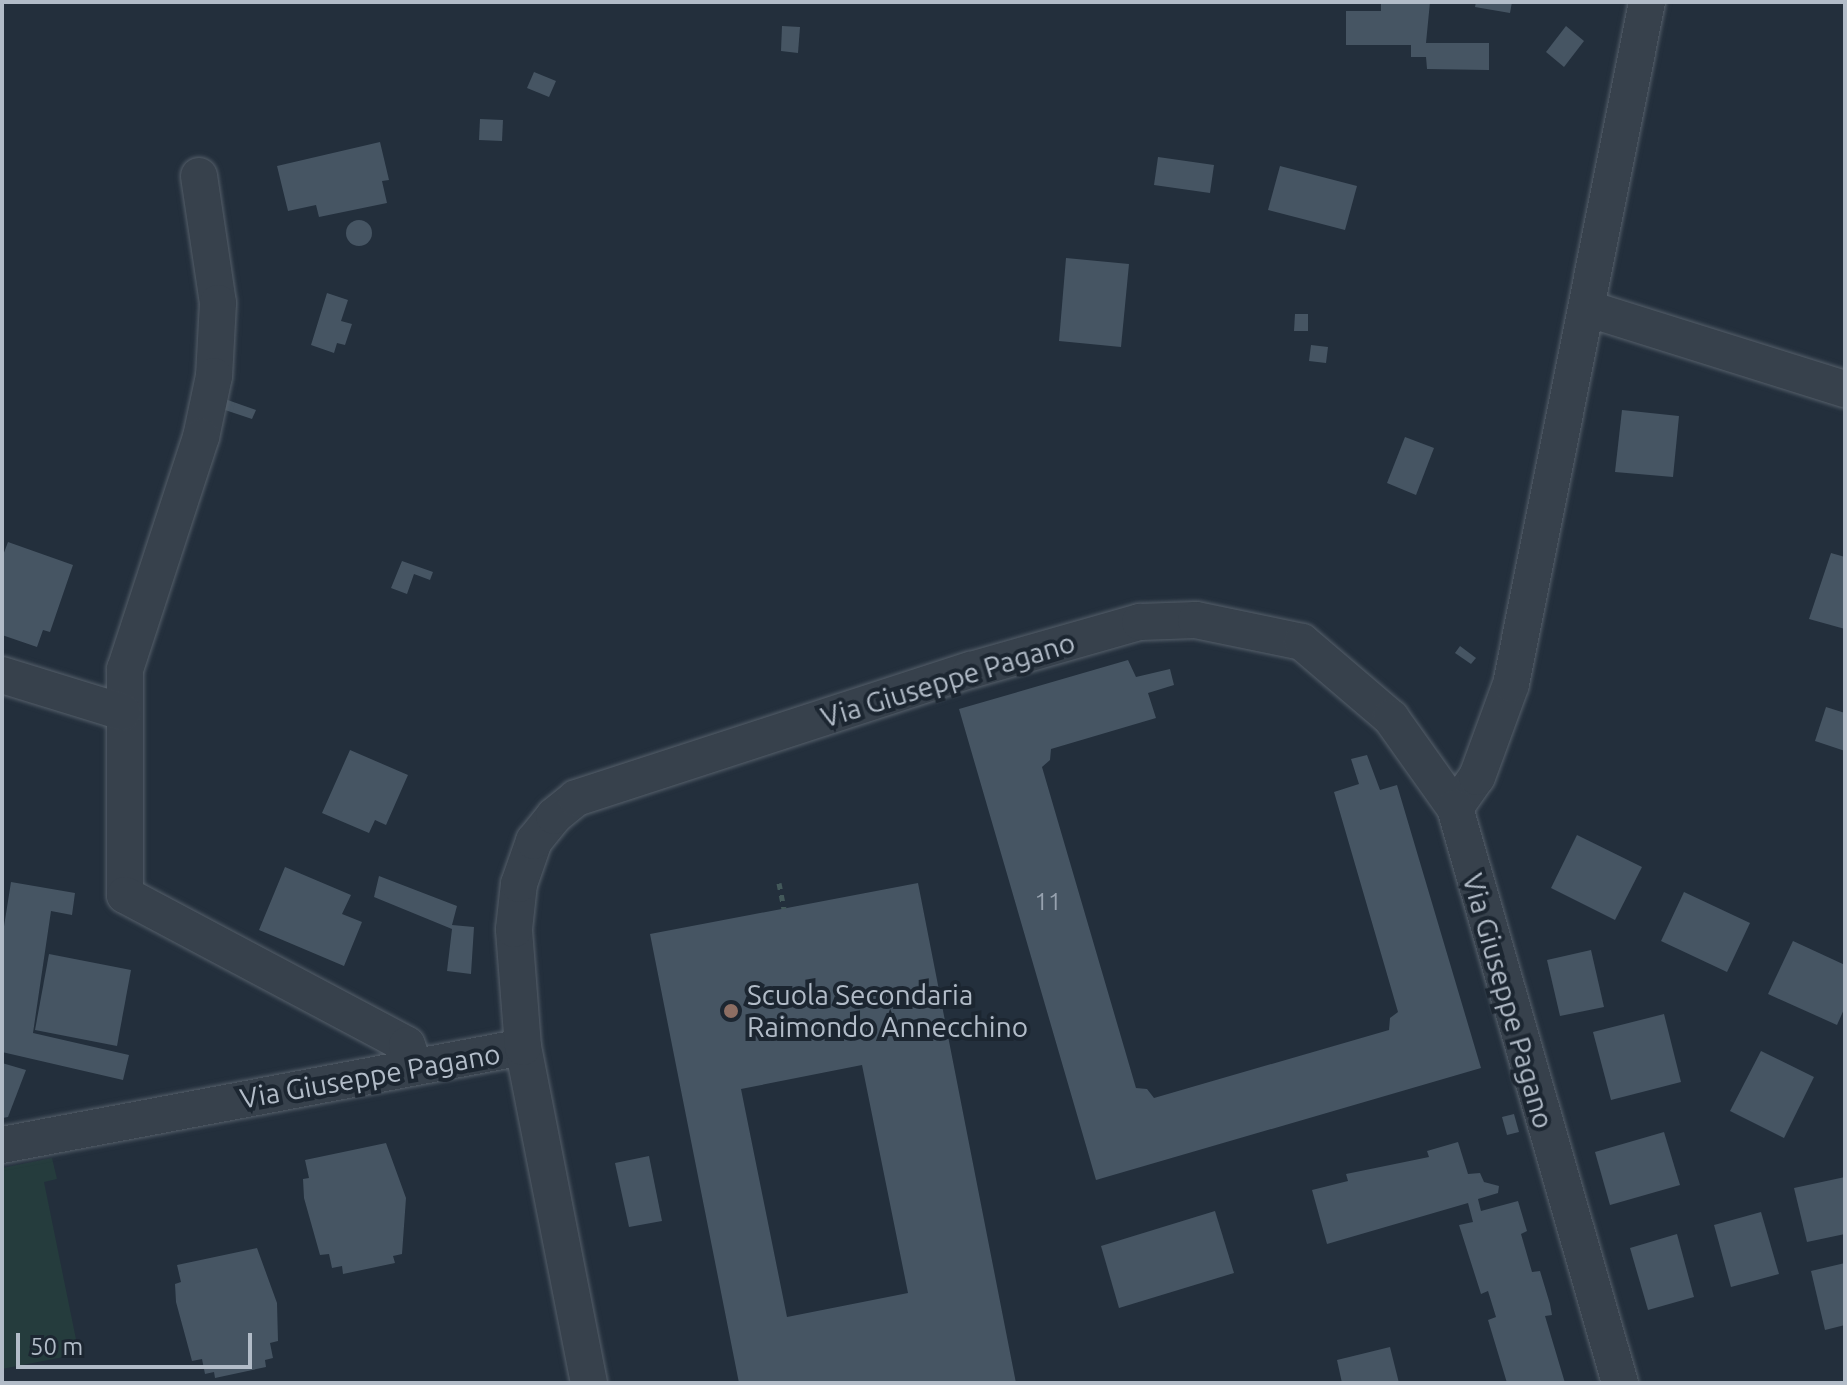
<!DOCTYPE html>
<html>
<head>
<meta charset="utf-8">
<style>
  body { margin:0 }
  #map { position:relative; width:1847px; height:1385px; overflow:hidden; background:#232f3c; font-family:Ubuntu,sans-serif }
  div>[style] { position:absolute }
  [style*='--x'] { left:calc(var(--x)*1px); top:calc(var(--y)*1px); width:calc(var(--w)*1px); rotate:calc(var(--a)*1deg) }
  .green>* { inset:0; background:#253c3d }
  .building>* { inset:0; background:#465563 }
  .round { border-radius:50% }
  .path>* { height:5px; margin-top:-2.5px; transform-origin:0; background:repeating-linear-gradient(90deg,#43595a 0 6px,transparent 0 12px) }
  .roads { filter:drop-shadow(0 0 2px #555f6a) drop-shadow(0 0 2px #555f6a) }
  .minor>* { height:36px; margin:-18px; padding:0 18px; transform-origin:18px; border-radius:18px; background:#37414c }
  .dots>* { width:22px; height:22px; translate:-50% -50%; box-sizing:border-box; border:4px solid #1c2631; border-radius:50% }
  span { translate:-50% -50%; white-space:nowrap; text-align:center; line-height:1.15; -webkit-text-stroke:8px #1c2631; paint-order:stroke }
  .number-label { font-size:24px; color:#97a2af }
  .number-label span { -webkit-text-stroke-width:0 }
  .street-label { font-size:28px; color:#b2bcc8 }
  .poi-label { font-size:28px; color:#b2bcc8 }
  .left { translate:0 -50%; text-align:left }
  .frame { position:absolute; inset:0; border:4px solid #b2bcc8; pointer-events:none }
  .scale { position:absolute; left:16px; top:1333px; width:236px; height:36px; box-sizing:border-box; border:4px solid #b2bcc8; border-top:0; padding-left:10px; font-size:24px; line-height:28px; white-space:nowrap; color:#b2bcc8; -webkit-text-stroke:6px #1c2631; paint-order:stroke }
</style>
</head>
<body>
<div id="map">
  <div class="green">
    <i style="clip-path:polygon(52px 1158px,57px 1179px,44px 1182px,79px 1354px,2px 1369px,2px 1168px)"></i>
  </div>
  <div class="building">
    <i style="clip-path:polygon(1381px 2px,1430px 2px,1426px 43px,1489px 43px,1489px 70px,1427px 69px,1426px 57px,1411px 57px,1411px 45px,1346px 45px,1346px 11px,1381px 11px)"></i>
    <i style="clip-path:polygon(1476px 2px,1512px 2px,1510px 13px,1475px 7px)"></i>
    <i style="clip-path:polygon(782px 26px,800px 27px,798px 53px,781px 51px)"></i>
    <i style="clip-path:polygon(1566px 26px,1584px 41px,1564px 67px,1546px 52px)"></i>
    <i style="clip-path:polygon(534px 72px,556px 81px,549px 97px,527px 88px)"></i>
    <i style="clip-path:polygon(480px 119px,503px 120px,502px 141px,479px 140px)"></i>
    <i style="clip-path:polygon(380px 142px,389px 180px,382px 181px,387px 203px,319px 217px,316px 205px,288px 211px,277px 166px)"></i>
    <i style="clip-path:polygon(1158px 157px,1214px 165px,1210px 193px,1154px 185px)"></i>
    <i style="clip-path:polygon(1280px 166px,1357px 186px,1345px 230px,1268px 210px)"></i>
    <i class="round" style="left:346px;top:220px;width:26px;height:26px"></i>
    <i style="clip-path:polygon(1066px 258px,1129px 264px,1121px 347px,1059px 341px)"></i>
    <i style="clip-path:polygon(327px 293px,348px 300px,341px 321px,352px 324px,345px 345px,337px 343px,334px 353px,311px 345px)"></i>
    <i style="clip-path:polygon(1295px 314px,1308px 314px,1308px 331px,1294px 331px)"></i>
    <i style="clip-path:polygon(1311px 345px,1328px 347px,1326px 363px,1309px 361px)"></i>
    <i style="clip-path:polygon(222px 398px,256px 410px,252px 419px,219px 408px)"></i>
    <i style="clip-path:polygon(1622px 410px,1679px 416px,1673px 477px,1615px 472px)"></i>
    <i style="clip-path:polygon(1405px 437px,1434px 448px,1416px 495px,1387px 483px)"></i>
    <i style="clip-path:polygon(8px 542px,73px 565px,50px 632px,43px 630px,37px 647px,2px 635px,2px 558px)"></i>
    <i style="clip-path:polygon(1831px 553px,1845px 557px,1845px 629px,1809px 619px)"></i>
    <i style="clip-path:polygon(402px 561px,433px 572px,430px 580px,414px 574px,407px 594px,391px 588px)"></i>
    <i style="clip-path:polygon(1460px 646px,1476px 658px,1471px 664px,1455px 653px)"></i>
    <i style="clip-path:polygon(1128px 660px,1136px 677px,1170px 669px,1174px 685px,1148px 693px,1156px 718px,1051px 749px,1050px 760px,1042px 767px,1136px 1088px,1147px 1089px,1154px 1098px,1389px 1030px,1390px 1018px,1398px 1012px,1334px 792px,1359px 784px,1351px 759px,1367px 755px,1380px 790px,1397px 785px,1481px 1068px,1096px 1180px,959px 709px)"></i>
    <i style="clip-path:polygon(1826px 707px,1845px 713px,1845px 751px,1815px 741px)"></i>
    <i style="clip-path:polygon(350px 750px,408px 775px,386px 825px,375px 820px,369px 833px,322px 813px)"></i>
    <i style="clip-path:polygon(1577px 835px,1642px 867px,1615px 920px,1551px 888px)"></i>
    <i style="clip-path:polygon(285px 867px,351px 895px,342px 914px,362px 922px,344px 966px,259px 930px)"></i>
    <i style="clip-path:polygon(379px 876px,457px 906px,452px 925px,474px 927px,471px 974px,447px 971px,452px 929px,374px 897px)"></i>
    <i style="clip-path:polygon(11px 882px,75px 893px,72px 915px,51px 911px,33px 1033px,129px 1055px,123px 1080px,2px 1052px,2px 939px)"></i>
    <i style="clip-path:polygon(evenodd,918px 883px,1016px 1383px,739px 1383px,650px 934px,918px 883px,862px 1065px,908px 1293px,787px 1317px,741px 1089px,862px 1065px)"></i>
    <i style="clip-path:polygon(1684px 892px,1750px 923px,1727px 972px,1661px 941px)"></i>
    <i style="clip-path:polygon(1793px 941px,1845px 965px,1845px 1007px,1837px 1025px,1768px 994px)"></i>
    <i style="clip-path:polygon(1591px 950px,1604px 1007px,1560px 1016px,1547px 960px)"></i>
    <i style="clip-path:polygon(49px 954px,131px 970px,117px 1046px,35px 1030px)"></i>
    <i style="clip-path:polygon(1664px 1014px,1681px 1082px,1611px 1100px,1593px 1032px)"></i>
    <i style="clip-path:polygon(1761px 1051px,1814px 1077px,1784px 1138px,1730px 1111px)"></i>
    <i style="clip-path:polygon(2px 1063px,26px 1070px,8px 1117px,2px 1118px)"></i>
    <i style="clip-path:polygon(1514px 1114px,1519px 1132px,1507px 1135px,1502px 1117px)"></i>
    <i style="clip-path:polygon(1664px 1132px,1680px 1185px,1610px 1205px,1595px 1152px)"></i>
    <i style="clip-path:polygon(1458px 1142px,1468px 1174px,1480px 1173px,1484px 1182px,1499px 1186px,1498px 1193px,1478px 1199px,1481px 1211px,1518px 1201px,1527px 1231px,1521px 1234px,1532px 1272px,1540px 1271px,1550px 1304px,1552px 1315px,1545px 1316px,1565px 1383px,1507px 1383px,1488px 1320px,1496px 1317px,1488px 1291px,1481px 1294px,1459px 1225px,1473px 1222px,1468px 1203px,1327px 1244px,1312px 1190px,1348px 1181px,1346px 1174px,1429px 1157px,1427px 1151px)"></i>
    <i style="clip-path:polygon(386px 1143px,406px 1198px,402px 1254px,393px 1256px,395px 1263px,343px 1274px,342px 1266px,332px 1268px,329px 1254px,320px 1255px,304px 1198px,303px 1179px,309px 1178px,305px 1160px)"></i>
    <i style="clip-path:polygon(649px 1156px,662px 1221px,629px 1227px,615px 1163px)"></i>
    <i style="clip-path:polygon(1845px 1177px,1845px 1234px,1807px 1242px,1794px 1188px)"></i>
    <i style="clip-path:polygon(1215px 1211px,1234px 1273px,1119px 1308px,1101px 1246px)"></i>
    <i style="clip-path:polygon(1761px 1212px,1779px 1274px,1731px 1287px,1714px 1225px)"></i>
    <i style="clip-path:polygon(1677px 1234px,1694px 1297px,1648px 1310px,1630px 1248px)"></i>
    <i style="clip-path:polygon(257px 1248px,277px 1303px,278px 1341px,270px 1343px,273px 1358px,265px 1360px,266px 1367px,215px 1378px,214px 1372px,205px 1374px,202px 1359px,192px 1361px,176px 1302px,175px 1284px,181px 1282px,177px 1265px)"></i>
    <i style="clip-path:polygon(1845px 1263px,1845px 1325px,1825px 1330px,1811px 1271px)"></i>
    <i style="clip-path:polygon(1390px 1347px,1399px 1383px,1342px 1383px,1337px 1360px)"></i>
  </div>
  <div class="path">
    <i style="--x:779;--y:883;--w:26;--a:79"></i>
  </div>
  <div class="roads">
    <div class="minor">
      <i style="--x:199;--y:176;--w:128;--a:81.5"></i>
      <i style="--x:218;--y:303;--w:73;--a:93.1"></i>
      <i style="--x:214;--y:376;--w:62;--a:102"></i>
      <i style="--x:201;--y:437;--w:244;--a:108.1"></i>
      <i style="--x:125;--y:669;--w:226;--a:90"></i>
      <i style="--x:125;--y:895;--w:319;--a:28"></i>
      <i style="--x:407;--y:1045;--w:22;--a:72"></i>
      <i style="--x:1589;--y:309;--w:268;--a:17.4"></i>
      <i style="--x:2;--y:675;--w:126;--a:17.1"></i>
      <i style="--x:1455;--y:808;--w:38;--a:-55"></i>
      <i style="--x:1477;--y:777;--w:99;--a:-69.9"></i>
      <i style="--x:1511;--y:684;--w:695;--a:-78.72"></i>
      <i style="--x:2;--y:1145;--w:530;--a:-10.65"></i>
      <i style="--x:589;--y:1383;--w:342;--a:-101.1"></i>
      <i style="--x:523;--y:1047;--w:118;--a:-94.4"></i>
      <i style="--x:514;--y:929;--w:45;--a:-83.7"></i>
      <i style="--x:519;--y:884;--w:46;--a:-70.8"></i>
      <i style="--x:534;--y:841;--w:32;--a:-51"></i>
      <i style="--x:554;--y:816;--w:28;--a:-39"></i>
      <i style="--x:576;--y:798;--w:415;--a:-18"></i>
      <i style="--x:971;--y:670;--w:176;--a:-15.9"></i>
      <i style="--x:1140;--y:622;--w:56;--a:-2"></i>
      <i style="--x:1196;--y:620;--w:108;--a:11.7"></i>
      <i style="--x:1302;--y:642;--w:117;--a:40.5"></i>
      <i style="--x:1391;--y:718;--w:110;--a:54.6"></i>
      <i style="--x:1455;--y:808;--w:598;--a:73.99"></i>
    </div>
  </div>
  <div class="dots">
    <i style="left:731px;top:1011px;background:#8d6e63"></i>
  </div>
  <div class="number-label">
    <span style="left:1048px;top:902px">11</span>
  </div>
  <div class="street-label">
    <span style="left:948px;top:680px;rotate:-17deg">Via Giuseppe Pagano</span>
    <span style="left:1508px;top:1001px;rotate:74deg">Via Giuseppe Pagano</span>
    <span style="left:370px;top:1076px;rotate:-10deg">Via Giuseppe Pagano</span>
  </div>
  <div class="poi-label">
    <span class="left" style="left:747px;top:1011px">Scuola Secondaria<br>Raimondo Annecchino</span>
  </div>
  <div class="frame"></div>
  <div class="scale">50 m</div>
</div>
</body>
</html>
